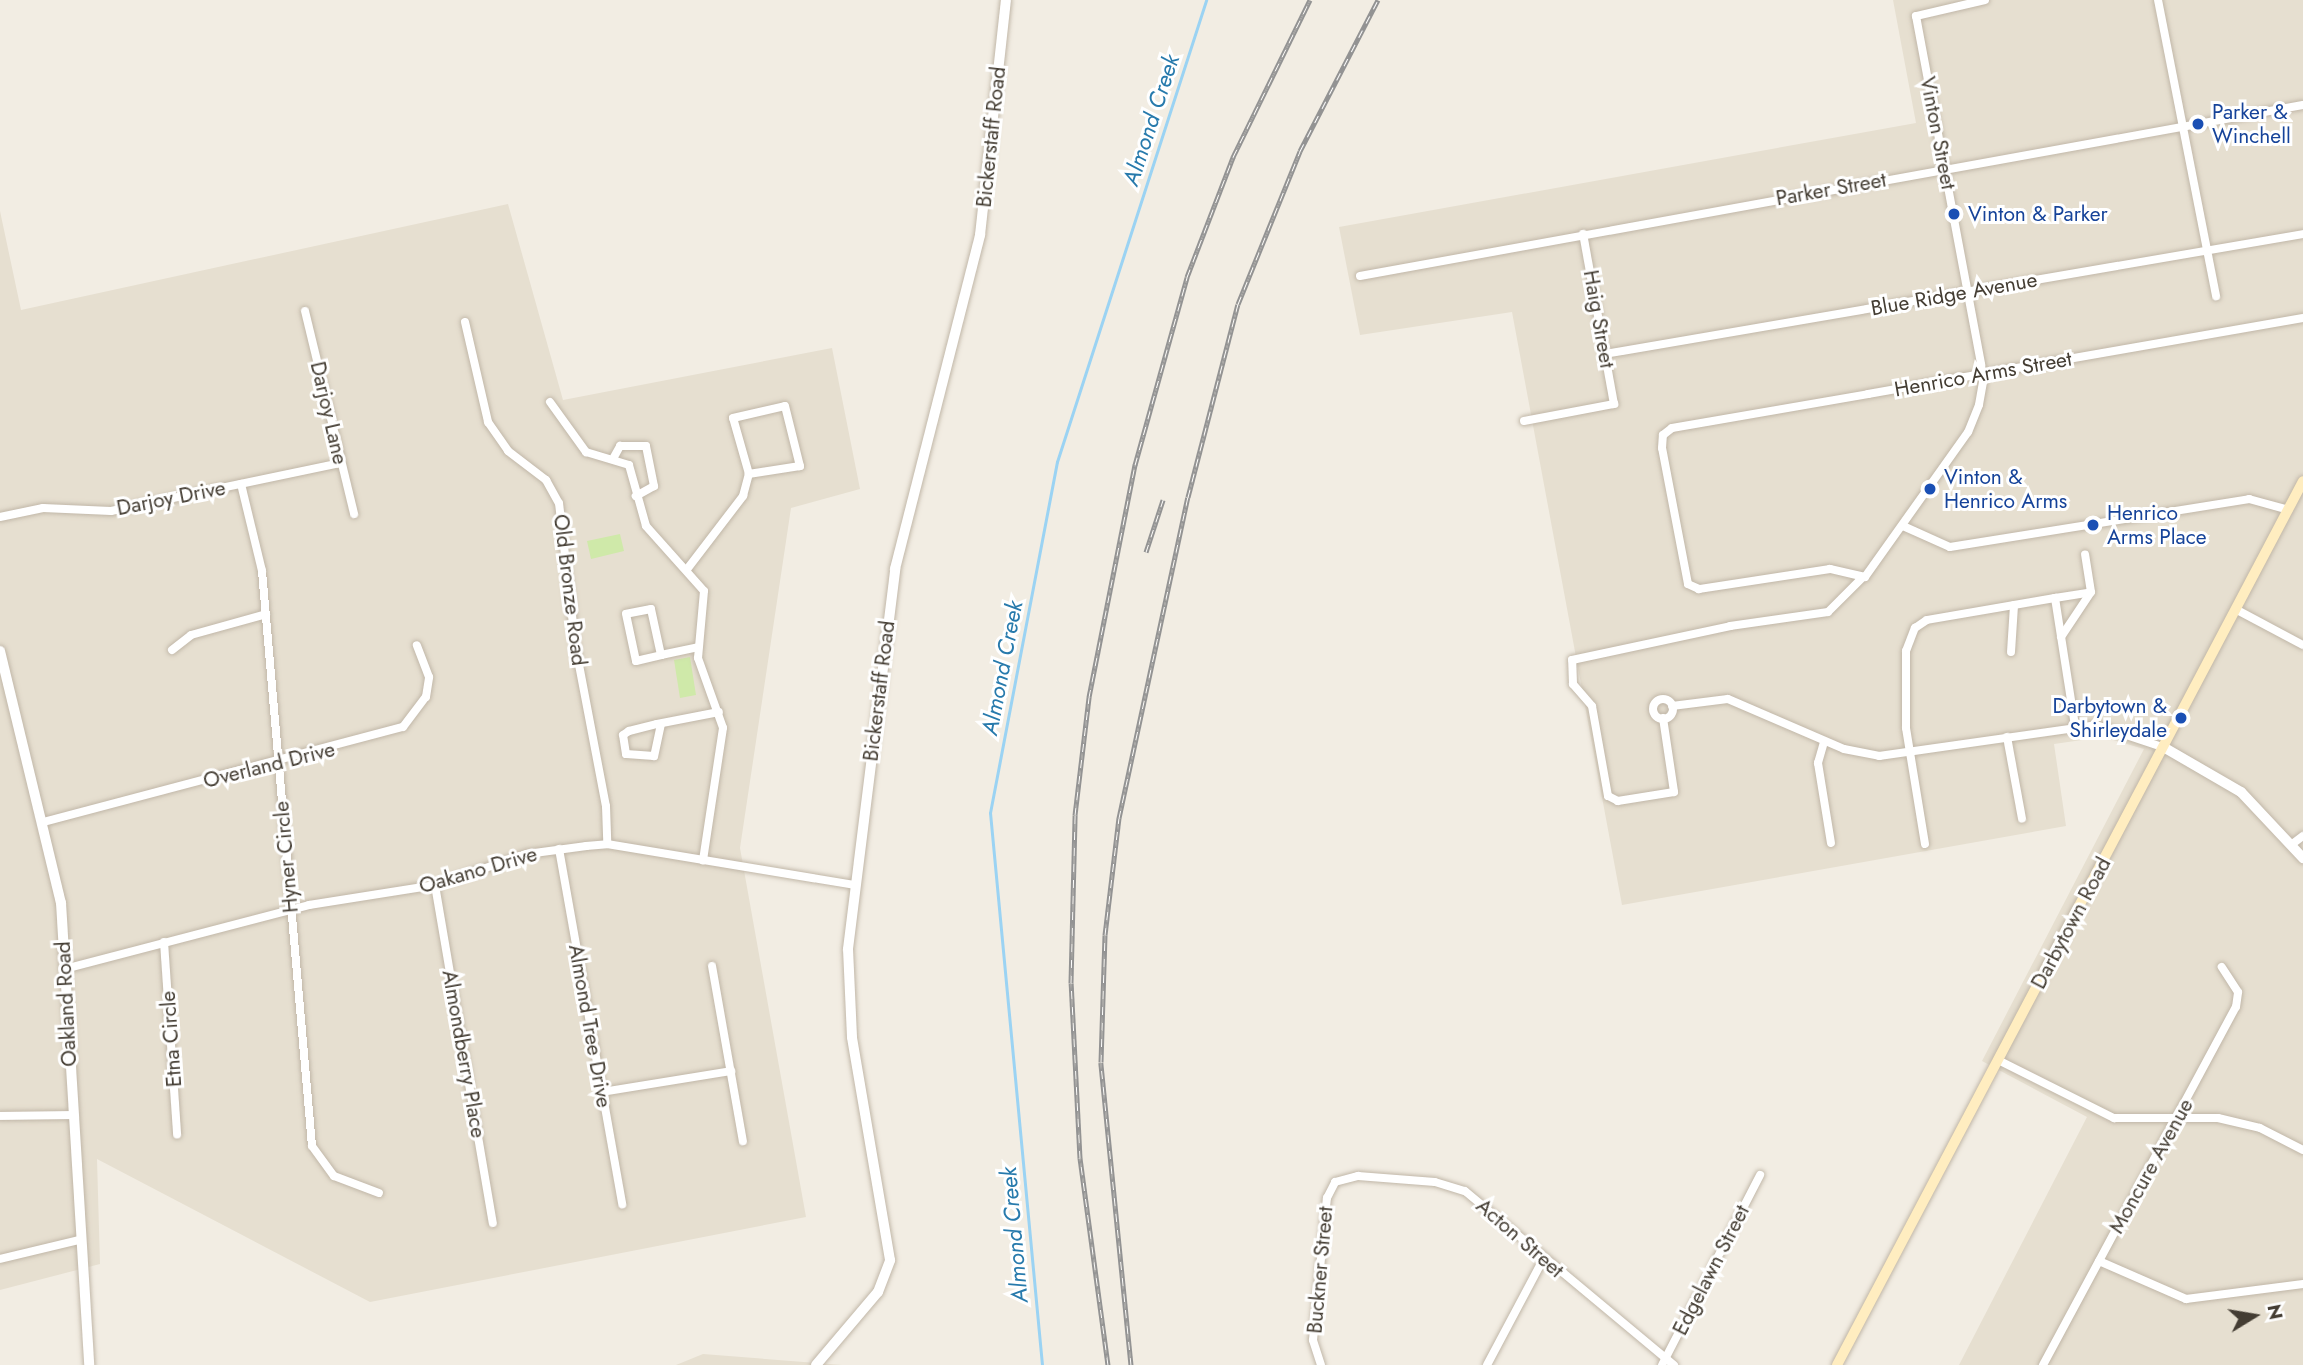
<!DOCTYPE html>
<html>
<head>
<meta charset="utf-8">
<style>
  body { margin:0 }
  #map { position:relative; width:2303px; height:1365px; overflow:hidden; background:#f2ede3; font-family:Jost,sans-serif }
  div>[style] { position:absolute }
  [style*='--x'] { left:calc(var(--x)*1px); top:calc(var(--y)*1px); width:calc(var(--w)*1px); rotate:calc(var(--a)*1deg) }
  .residential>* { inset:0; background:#e6dfd0 }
  .green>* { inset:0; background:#cfe9a9 }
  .stream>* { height:2.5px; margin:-1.25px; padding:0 1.25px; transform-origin:1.25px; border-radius:1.25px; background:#9bd3f3 }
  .roads { filter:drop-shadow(0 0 2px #c1b7a8) drop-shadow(0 0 2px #c1b7a8) }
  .minor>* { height:8px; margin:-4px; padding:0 4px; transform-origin:4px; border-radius:4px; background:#fff }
  .minor>.ring { margin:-4px; padding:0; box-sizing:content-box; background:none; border:8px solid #fff; border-radius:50% }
  .tertiary>* { height:10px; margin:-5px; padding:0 5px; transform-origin:5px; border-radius:5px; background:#fff }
  .secondary>* { height:10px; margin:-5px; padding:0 5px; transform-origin:5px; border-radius:5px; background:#ffedc0 }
  .rail>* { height:5px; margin-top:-2.5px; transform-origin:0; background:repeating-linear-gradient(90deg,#fff 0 8px,#939393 0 16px); box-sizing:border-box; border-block:2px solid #939393 }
  .dots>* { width:19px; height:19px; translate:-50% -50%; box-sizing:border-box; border:4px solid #fff; border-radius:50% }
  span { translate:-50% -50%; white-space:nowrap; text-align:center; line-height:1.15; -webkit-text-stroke:6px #fff; paint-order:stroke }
  .transit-label { font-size:21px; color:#164399 }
  .left { translate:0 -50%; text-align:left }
  .right { translate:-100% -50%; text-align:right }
  .street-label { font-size:21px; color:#443d33 }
  .water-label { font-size:23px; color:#277aac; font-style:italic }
  .north { position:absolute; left:2219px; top:1281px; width:70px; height:70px; -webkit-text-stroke:5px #fff; paint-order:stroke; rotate:79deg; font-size:19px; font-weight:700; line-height:28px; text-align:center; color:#443d33 }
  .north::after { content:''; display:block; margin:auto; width:24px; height:32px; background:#443d33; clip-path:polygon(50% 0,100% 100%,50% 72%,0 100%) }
</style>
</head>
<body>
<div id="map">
  <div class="residential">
    <i style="clip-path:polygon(1893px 0,2303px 0,2303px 1365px,1959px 1365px,2087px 1117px,1982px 1061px,2144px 749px,2103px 737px,2054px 744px,2066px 826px,1622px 905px,1512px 312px,1360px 335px,1339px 227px,1916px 123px)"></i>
    <i style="clip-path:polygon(508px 204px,563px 400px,832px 348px,860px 489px,791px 508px,740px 848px,806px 1217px,370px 1302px,97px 1159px,100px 1264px,0 1290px,0 211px,21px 310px)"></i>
    <i style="clip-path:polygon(703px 1354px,842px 1365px,676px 1365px)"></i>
  </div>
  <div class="green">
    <i style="clip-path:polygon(620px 534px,624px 551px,591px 559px,587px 541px)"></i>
    <i style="clip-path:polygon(690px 657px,696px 695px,680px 698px,674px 660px)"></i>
  </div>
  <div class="stream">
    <i style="--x:1042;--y:1365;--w:554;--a:-95.38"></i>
    <i style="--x:990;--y:813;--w:357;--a:-79.2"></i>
    <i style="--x:1057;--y:462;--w:485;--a:-72.1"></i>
  </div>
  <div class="roads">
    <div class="minor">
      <i style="--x:1985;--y:0;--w:71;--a:166.9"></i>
      <i style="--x:1916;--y:16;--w:355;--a:79.4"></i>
      <i style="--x:1981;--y:365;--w:9;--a:84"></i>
      <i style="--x:1982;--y:374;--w:8;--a:83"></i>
      <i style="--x:1983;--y:382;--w:23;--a:100"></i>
      <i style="--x:1979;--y:405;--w:29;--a:112"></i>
      <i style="--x:1968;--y:432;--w:178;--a:125.4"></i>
      <i style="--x:1865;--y:577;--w:36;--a:-167"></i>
      <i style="--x:1830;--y:569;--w:133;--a:171.3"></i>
      <i style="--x:1699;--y:589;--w:12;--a:-156"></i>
      <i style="--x:1688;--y:584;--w:138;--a:-100.8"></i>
      <i style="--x:1662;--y:448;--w:13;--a:-86"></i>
      <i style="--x:1663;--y:435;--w:11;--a:-38"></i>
      <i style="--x:1672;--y:428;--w:199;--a:-9.8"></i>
      <i style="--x:1868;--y:394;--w:116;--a:-10"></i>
      <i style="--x:1982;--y:374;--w:326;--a:-9.9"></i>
      <i style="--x:2158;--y:0;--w:302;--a:78.9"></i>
      <i style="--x:1360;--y:276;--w:958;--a:-10.28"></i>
      <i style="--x:305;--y:311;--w:209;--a:76.4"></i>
      <i style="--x:465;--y:322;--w:103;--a:77"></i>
      <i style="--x:488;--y:422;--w:35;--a:55"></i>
      <i style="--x:508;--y:451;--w:48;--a:37.3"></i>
      <i style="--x:546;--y:480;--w:26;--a:61"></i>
      <i style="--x:559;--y:503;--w:147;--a:83.4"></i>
      <i style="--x:576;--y:649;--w:160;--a:79.2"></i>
      <i style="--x:606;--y:806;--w:38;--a:88"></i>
      <i style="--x:1605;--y:354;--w:708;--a:-9.75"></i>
      <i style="--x:550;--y:402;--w:62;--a:54.2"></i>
      <i style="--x:586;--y:452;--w:45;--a:16.8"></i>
      <i style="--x:629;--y:465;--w:63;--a:74.4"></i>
      <i style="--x:646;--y:526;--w:87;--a:48.3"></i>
      <i style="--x:704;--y:591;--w:67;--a:95.1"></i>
      <i style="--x:698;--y:658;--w:74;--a:70.3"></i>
      <i style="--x:723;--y:728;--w:134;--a:98.6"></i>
      <i style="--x:1524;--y:421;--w:92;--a:-10.7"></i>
      <i style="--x:1614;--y:404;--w:173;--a:-100.3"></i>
      <i style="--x:614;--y:457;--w:13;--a:-61"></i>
      <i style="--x:620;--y:446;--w:26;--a:0"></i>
      <i style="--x:646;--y:446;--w:41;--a:78.7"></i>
      <i style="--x:654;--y:486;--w:21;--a:151"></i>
      <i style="--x:241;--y:484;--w:89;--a:76.4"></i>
      <i style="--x:262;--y:571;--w:577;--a:85.03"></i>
      <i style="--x:312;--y:1146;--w:37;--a:54"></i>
      <i style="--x:334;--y:1176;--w:48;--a:20.7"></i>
      <i style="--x:0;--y:517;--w:44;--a:-11.8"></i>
      <i style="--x:43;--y:508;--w:68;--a:2.5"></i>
      <i style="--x:111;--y:511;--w:235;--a:-11.8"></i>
      <i style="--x:1903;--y:526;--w:51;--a:24.1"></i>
      <i style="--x:1950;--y:547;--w:303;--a:-9.1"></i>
      <i style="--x:2249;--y:499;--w:41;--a:15.4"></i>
      <i style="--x:688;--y:568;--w:91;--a:-52.6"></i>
      <i style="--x:743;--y:496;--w:23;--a:-75"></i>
      <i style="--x:749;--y:474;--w:58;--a:-105.9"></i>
      <i style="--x:733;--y:418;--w:53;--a:-13"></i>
      <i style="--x:785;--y:406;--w:62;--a:76"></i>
      <i style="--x:800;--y:466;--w:52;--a:171.1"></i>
      <i style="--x:2055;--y:598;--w:36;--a:-9"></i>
      <i style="--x:2239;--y:611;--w:72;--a:28"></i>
      <i style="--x:2061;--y:637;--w:54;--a:-56.3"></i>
      <i style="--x:2091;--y:592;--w:38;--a:-99"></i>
      <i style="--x:172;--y:650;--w:24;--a:-38"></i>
      <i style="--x:191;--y:635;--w:78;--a:-15.6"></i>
      <i style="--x:2011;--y:652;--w:47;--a:-86.3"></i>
      <i style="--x:661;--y:655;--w:47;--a:-102.3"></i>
      <i style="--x:651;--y:609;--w:25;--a:169"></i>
      <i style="--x:626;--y:614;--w:48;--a:78"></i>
      <i style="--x:636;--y:661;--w:26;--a:-13"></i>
      <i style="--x:661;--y:655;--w:38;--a:-12"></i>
      <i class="ring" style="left:1653px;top:699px;width:12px;height:12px"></i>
      <i style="--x:1672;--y:706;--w:56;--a:-7.1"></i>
      <i style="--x:1728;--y:699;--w:126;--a:23.3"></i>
      <i style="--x:1844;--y:749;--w:36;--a:11"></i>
      <i style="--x:1879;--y:756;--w:219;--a:-8.1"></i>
      <i style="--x:2096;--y:725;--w:73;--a:18.4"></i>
      <i style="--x:1663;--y:718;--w:75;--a:81.5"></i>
      <i style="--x:1674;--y:792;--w:57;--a:170.9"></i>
      <i style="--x:1618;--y:801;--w:11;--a:-153"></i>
      <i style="--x:1608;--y:796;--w:91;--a:-100.1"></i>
      <i style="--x:1592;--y:706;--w:29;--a:-131"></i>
      <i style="--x:1573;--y:684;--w:24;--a:-92"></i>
      <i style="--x:1572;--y:660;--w:162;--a:-12.1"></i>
      <i style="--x:1730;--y:626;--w:99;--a:-8.1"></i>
      <i style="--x:1828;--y:612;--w:49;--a:-45"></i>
      <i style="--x:661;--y:724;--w:33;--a:102"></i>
      <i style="--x:654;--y:756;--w:28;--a:-176"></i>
      <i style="--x:626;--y:754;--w:19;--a:-99"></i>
      <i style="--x:623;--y:735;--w:7;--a:-34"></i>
      <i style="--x:629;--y:731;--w:29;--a:-14"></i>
      <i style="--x:657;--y:724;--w:63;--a:-11"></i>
      <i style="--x:2007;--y:737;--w:83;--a:79.6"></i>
      <i style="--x:1824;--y:742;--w:22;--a:106"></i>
      <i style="--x:1818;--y:763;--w:81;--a:80.8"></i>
      <i style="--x:43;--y:822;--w:372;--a:-14.8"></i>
      <i style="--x:403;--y:727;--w:38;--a:-53"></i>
      <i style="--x:426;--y:697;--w:20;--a:-81"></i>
      <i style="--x:429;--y:677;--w:34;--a:-111"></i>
      <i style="--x:1925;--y:844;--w:118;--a:-99.3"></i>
      <i style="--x:1906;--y:728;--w:77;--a:-90"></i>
      <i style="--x:1906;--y:651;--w:25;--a:-69"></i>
      <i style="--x:1915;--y:628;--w:14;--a:-34"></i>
      <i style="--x:1927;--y:620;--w:130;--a:-9.8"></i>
      <i style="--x:2055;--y:598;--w:130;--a:81.1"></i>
      <i style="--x:2291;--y:845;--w:15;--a:-37"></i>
      <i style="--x:559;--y:849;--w:361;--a:79.9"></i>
      <i style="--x:435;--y:885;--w:343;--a:80.3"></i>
      <i style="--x:164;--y:942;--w:193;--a:86.1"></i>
      <i style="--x:712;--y:966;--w:178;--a:80"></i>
      <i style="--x:64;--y:969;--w:253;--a:-14.6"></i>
      <i style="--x:309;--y:905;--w:128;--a:-9"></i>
      <i style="--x:435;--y:885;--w:97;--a:-18.6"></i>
      <i style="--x:527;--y:854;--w:60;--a:-7.7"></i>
      <i style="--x:586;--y:846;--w:21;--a:-5"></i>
      <i style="--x:607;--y:844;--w:252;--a:9.4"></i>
      <i style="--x:1998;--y:1060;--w:130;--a:26.6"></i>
      <i style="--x:2114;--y:1118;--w:104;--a:0"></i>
      <i style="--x:2218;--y:1118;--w:43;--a:13.4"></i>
      <i style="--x:2260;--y:1128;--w:48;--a:27.1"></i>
      <i style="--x:602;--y:1092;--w:131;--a:-9.2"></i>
      <i style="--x:0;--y:1116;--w:71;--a:-0.8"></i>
      <i style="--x:0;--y:1259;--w:81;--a:-13.5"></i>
      <i style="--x:2099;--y:1261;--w:95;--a:23.6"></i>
      <i style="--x:2186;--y:1299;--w:118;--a:-7.3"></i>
      <i style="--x:1321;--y:1365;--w:26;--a:-108"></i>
      <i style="--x:1313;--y:1340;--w:143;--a:-84.4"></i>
      <i style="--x:1327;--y:1198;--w:18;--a:-63"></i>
      <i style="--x:1335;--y:1182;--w:24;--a:-15"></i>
      <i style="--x:1358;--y:1176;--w:77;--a:4.5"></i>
      <i style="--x:1435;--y:1182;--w:31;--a:17"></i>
      <i style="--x:1465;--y:1191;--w:272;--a:39.8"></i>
      <i style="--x:1487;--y:1365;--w:121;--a:-62"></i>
      <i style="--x:1662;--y:1365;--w:214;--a:-62.7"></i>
      <i style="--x:2043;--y:1365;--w:407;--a:-61.7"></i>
      <i style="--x:2236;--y:1007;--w:15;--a:-82"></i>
      <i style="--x:2238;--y:992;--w:30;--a:-123"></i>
    </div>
    <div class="tertiary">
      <i style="--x:0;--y:651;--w:259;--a:76.4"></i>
      <i style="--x:61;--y:903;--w:463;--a:86.5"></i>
      <i style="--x:2165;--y:748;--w:88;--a:30.1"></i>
      <i style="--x:2241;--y:792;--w:91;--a:46.8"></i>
      <i style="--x:816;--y:1365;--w:96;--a:-49.7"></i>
      <i style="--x:878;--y:1292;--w:34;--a:-69"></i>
      <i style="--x:890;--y:1260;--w:226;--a:-99.7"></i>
      <i style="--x:852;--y:1037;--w:88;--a:-92.6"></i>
      <i style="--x:848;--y:949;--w:383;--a:-82.9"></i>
      <i style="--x:895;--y:569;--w:345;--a:-75.7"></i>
      <i style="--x:980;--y:235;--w:236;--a:-83.7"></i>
    </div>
    <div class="secondary">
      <i style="--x:1837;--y:1365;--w:999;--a:-62.2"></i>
    </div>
  </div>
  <div class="rail">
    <i style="--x:1146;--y:552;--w:55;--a:-71.9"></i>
    <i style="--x:1108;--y:1365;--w:209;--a:-97.7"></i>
    <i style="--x:1080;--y:1158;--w:175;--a:-92.9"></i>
    <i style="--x:1071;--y:983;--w:168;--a:-88.6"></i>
    <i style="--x:1075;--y:815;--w:119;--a:-83.2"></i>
    <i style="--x:1089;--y:697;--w:237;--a:-78.8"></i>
    <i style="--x:1135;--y:465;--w:195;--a:-74.5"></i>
    <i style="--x:1187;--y:277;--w:129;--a:-69"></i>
    <i style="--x:1233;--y:157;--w:175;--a:-63.9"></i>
    <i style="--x:1131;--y:1365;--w:304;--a:-95.7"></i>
    <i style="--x:1101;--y:1062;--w:127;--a:-88.2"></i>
    <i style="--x:1105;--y:935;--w:118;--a:-83.2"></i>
    <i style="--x:1119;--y:818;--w:328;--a:-77.9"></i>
    <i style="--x:1188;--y:497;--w:199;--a:-75.5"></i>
    <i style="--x:1238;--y:304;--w:165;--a:-67.9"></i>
    <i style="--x:1300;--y:151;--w:170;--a:-62.7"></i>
  </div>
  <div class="dots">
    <i style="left:2198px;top:124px;background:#1a4fb4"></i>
    <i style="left:1954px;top:214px;background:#1a4fb4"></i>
    <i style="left:1930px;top:489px;background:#1a4fb4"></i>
    <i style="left:2093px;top:525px;background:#1a4fb4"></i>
    <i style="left:2181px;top:718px;background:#1a4fb4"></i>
  </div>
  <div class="transit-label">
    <span class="left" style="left:2212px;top:124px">Parker &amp;<br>Winchell</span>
    <span class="left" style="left:1968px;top:214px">Vinton &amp; Parker</span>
    <span class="left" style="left:1944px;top:489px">Vinton &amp;<br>Henrico Arms</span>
    <span class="left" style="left:2107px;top:525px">Henrico<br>Arms Place</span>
    <span class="right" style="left:2167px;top:718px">Darbytown &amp;<br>Shirleydale</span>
  </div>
  <div class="street-label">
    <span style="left:1938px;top:133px;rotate:79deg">Vinton Street</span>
    <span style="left:991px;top:137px;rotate:-84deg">Bickerstaff Road</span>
    <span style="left:1831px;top:189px;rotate:-10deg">Parker Street</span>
    <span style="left:1954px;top:294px;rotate:-10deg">Blue Ridge Avenue</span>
    <span style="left:1599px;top:319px;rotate:80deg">Haig Street</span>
    <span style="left:1983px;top:374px;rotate:-10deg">Henrico Arms Street</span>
    <span style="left:329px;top:413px;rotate:77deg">Darjoy Lane</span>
    <span style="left:171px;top:498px;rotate:-11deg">Darjoy Drive</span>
    <span style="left:570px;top:590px;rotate:83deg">Old Bronze Road</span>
    <span style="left:879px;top:691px;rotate:-83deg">Bickerstaff Road</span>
    <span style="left:269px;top:765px;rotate:-14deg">Overland Drive</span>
    <span style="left:286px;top:857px;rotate:-95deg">Hyner Circle</span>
    <span style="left:478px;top:870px;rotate:-16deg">Oakano Drive</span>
    <span style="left:2071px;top:923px;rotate:-62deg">Darbytown Road</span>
    <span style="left:66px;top:1004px;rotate:-93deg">Oakland Road</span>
    <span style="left:590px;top:1026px;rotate:80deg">Almond Tree Drive</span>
    <span style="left:171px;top:1039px;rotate:-94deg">Etna Circle</span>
    <span style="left:464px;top:1054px;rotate:80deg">Almondberry Place</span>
    <span style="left:2151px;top:1166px;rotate:-61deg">Moncure Avenue</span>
    <span style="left:1520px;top:1238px;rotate:41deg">Acton Street</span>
    <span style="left:1320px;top:1270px;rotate:-85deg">Buckner Street</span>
    <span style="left:1711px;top:1270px;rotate:-63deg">Edgelawn Street</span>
  </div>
  <div class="water-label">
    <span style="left:1151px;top:120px;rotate:-72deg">Almond Creek</span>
    <span style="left:1002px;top:668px;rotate:-79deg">Almond Creek</span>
    <span style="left:1014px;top:1235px;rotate:-95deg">Almond Creek</span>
  </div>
  <div class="north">N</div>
</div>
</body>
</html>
